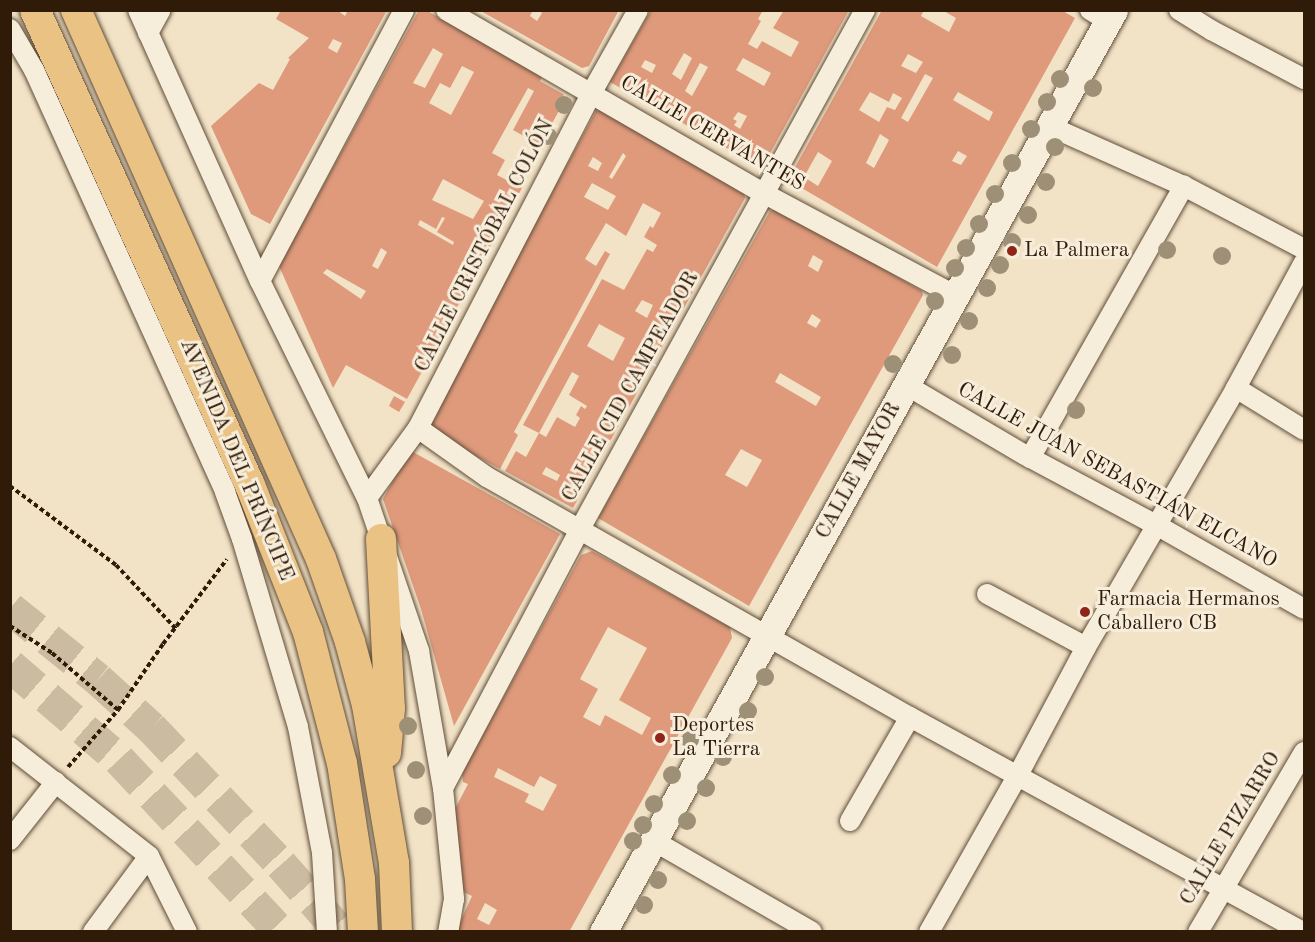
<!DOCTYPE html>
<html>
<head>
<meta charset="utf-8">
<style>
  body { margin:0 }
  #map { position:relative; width:1315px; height:942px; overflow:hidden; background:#f2e3c7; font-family:"Old Standard TT",serif }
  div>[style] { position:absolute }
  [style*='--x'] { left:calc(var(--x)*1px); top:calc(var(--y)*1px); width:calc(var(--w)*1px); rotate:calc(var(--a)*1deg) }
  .building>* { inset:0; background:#df9a7c }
  .highway-tunnel>* { height:33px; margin-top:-16.5px; transform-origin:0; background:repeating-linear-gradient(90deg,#cbbba1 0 33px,transparent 0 49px) }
  .path>* { height:4px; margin-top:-2px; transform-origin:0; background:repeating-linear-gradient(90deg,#301b09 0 4.5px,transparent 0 7.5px) }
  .roads { filter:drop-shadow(0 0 2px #604d38) drop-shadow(0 0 2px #604d38) }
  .street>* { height:20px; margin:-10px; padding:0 10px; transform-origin:10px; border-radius:10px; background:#f7eddb }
  .secondary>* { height:27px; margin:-13.5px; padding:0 13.5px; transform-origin:13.5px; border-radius:13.5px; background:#f7eddb }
  .primary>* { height:30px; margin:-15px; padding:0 15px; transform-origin:15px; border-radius:15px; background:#e9c284 }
  .trees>* { width:18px; height:18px; margin:-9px; border-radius:50%; background:#9e9076 }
  .dots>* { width:16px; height:16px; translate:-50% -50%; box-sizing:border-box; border:3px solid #f7eddb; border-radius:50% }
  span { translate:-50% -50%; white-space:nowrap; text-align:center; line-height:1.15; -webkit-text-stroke:6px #f7eddb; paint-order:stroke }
  .street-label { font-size:21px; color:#301b09 }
  .poi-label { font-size:21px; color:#301b09 }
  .left { translate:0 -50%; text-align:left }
  .frame { position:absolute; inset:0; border:12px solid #301b09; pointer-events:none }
</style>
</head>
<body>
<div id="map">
  <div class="building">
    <i style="clip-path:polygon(evenodd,281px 10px,337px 10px,345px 16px,348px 10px,387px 10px,270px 224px,251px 214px,211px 126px,259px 83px,273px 90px,290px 59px,288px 58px,309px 38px,276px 19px,281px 10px,333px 39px,342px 43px,337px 53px,328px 48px,333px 39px)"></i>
    <i style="clip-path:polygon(evenodd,419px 10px,426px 10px,542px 77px,540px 81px,563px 94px,565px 100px,540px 145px,513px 130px,534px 91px,528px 88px,492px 153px,505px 160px,497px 175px,522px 188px,407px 399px,346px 365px,333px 388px,279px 266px,419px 10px,433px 48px,443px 54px,425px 88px,413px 83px,433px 48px,419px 10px,462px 66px,474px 72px,451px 115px,429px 103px,440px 83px,450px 88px,462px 66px,419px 10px,443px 179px,484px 201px,473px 219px,432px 200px,443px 179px,419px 10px,442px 217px,445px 218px,437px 232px,454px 242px,453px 245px,418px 225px,420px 220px,436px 229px,442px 217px,419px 10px,381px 248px,387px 252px,378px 269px,372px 266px,381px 248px,419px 10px,327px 269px,366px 291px,361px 299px,323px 273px,327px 269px)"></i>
    <i style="clip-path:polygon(479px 10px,533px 10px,530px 16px,537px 21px,542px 13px,538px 10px,619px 10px,589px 66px,582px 68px)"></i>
    <i style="clip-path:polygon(evenodd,651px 10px,763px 10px,758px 19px,761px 21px,748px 44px,757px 49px,762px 41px,791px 57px,799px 42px,773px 28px,784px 10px,849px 10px,762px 168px,610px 82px,651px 10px,684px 53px,692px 58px,681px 80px,672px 74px,684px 53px,651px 10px,743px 58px,771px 73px,764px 86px,736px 70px,743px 58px,651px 10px,645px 60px,656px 65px,652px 73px,641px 67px,645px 60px,651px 10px,700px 63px,708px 67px,692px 96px,685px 91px,700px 63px,651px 10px,738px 112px,747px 116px,740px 129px,734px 125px,737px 121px,733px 119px,738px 112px)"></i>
    <i style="clip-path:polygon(evenodd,882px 10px,924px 10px,921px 16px,949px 32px,956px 18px,942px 10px,1061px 10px,1075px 18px,937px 267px,788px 180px,882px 10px,908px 54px,923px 62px,916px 73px,901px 66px,908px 54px,882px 10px,925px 74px,933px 78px,908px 122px,901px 118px,925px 74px,882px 10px,870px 92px,889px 102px,893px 93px,902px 98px,895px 110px,887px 107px,879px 122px,859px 110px,870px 92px,882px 10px,958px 92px,993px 112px,989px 121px,953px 100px,958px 92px,882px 10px,880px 134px,889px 140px,874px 168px,866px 163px,880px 134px,882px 10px,958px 151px,967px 156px,961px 165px,952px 161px,958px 151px,882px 10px,818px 152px,832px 161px,818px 186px,804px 177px,818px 152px)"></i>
    <i style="clip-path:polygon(evenodd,601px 110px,743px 189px,745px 198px,573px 508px,505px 471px,516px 451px,526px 457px,539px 433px,523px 425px,602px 279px,624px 290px,647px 249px,653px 252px,657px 245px,644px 237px,650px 226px,653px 228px,661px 213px,643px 203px,626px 236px,606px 223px,585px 259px,596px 266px,605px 251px,610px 254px,514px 432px,518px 435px,500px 469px,429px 431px,427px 423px,596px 111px,601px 110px,623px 153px,626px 156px,612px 179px,609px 177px,623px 153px,601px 110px,593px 157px,602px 163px,598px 171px,588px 166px,593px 157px,601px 110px,592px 183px,616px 196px,608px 210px,584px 197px,592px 183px,601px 110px,642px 300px,653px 305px,647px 318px,635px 311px,642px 300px,601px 110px,599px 324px,625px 338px,613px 361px,587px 346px,599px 324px,601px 110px,572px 372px,579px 376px,569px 395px,587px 406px,585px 409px,581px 406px,576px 415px,580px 418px,575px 427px,557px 417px,546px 437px,539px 433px,572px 372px,601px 110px,546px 467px,560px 475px,557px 481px,542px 474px,546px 467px)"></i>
    <i style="clip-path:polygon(evenodd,780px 209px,922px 291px,923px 295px,749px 606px,598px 518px,770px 211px,780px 209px,813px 255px,823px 261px,818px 272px,808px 266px,813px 255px,780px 209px,812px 314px,821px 320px,816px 328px,807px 323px,812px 314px,780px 209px,780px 373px,821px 397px,816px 406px,775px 382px,780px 373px,780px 209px,741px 449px,762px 460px,747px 487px,725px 475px,741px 449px)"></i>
    <i style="clip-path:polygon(394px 396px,405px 402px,399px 412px,389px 406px)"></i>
    <i style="clip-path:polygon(413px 452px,560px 534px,454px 726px,421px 609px,383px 499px,408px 453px)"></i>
    <i style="clip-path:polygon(evenodd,592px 551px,730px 627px,732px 638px,569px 932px,461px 932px,457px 929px,472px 896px,463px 892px,455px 809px,468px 784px,463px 782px,462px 773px,581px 555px,592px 551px,608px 627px,647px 648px,619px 700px,651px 718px,642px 735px,605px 715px,600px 726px,583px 717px,598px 689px,580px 679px,608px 627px,592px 551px,498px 768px,534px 787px,540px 776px,557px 785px,543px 811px,525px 802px,529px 794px,494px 777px,498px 768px,592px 551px,485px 903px,497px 910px,489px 925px,477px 919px,485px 903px)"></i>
  </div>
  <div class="highway-tunnel">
    <i style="--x:10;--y:608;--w:113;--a:38.9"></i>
    <i style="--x:98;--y:679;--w:72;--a:42.2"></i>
    <i style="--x:151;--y:727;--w:189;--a:46.5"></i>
    <i style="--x:281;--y:864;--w:91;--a:48.6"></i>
    <i style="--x:10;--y:665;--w:144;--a:40.8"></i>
    <i style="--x:119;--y:759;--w:237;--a:46.9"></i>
  </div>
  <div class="path">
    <i style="--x:10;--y:486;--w:132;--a:36.7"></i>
    <i style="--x:116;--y:565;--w:88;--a:46.8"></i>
    <i style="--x:10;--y:626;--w:50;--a:32.7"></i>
    <i style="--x:52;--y:653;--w:87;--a:40.8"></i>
    <i style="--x:68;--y:767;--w:76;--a:-48.7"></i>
    <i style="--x:118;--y:710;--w:80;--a:-55.7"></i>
    <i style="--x:163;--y:644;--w:106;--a:-53"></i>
  </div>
  <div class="roads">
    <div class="street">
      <i style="--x:138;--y:10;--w:297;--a:65.8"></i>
      <i style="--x:260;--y:281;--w:242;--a:63.8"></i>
      <i style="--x:367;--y:498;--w:162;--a:71.2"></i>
      <i style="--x:419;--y:651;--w:139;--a:80.1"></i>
      <i style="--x:443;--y:788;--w:112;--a:84.3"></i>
      <i style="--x:454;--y:899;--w:34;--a:100"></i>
      <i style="--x:446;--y:10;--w:368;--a:30"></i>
      <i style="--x:765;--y:194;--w:217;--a:28.1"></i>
      <i style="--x:1090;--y:10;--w:21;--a:31"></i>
      <i style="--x:1179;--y:10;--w:38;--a:32"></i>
      <i style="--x:1211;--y:30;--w:105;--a:27.8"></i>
      <i style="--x:10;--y:29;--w:48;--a:59.7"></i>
      <i style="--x:34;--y:70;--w:463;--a:65.6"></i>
      <i style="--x:225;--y:492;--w:50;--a:70.1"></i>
      <i style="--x:242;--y:539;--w:196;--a:73.4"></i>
      <i style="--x:298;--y:727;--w:128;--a:79.2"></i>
      <i style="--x:322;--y:853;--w:79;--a:86.4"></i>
      <i style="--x:148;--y:33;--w:26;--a:-61"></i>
      <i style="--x:1049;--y:126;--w:148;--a:24"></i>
      <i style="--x:1184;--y:186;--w:136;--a:27.7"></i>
      <i style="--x:260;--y:281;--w:307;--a:-62"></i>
      <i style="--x:906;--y:385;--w:138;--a:30.5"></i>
      <i style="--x:1025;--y:455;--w:151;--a:28.1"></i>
      <i style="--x:1158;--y:526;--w:168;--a:29.6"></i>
      <i style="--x:1236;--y:388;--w:80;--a:31.7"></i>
      <i style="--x:418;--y:428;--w:85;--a:35.4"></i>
      <i style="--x:487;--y:477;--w:486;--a:29.6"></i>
      <i style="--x:910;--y:717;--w:448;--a:28.7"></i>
      <i style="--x:1030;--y:458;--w:313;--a:-60.5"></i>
      <i style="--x:367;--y:498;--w:87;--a:-53.9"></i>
      <i style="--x:418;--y:428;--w:378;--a:-62.6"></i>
      <i style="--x:592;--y:92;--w:94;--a:-60.7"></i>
      <i style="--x:987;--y:594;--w:112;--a:28.2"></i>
      <i style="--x:10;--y:747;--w:177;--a:38.1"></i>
      <i style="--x:149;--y:856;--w:85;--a:63.4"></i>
      <i style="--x:443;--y:788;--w:293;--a:-62.1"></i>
      <i style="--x:580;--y:529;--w:592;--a:-61.23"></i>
      <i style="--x:850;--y:821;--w:120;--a:-60"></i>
      <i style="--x:10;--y:840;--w:74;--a:-51.6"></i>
      <i style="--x:654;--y:841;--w:182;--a:29.9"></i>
      <i style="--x:93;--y:932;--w:94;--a:-53.6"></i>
      <i style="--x:929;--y:932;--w:180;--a:-60.5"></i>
      <i style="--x:1018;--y:775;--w:145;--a:-62"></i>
      <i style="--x:1086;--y:647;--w:299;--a:-59.9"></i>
      <i style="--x:1236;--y:388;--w:143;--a:-61.6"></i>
      <i style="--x:1198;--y:932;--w:209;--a:-59.5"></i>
    </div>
    <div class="secondary">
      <i style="--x:603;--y:932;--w:1054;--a:-61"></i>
    </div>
    <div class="primary">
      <i style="--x:35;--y:10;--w:521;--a:65.65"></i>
      <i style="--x:250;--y:485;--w:158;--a:68.5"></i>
      <i style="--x:308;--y:632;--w:135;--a:75.5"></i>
      <i style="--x:342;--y:763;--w:117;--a:81.2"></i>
      <i style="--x:360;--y:879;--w:53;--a:86.8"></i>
      <i style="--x:76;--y:10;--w:601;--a:65.95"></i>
      <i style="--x:321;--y:559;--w:88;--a:70.7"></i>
      <i style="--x:350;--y:642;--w:65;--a:74.9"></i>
      <i style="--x:367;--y:705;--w:160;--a:80.3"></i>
      <i style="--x:394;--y:863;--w:69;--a:87.5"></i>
      <i style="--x:381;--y:539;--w:169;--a:87"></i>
      <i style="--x:390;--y:708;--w:45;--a:95.1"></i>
    </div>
  </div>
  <div class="trees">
    <i style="left:1060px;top:79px"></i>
    <i style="left:1093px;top:88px"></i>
    <i style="left:1047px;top:102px"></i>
    <i style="left:564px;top:105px"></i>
    <i style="left:1031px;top:129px"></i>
    <i style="left:548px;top:136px"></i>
    <i style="left:1055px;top:147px"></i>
    <i style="left:1012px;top:163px"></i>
    <i style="left:1046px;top:182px"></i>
    <i style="left:995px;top:194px"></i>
    <i style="left:1028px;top:215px"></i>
    <i style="left:979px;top:224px"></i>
    <i style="left:1012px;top:242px"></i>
    <i style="left:966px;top:248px"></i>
    <i style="left:1167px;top:250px"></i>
    <i style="left:1222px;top:256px"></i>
    <i style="left:1000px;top:265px"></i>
    <i style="left:955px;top:268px"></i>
    <i style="left:987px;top:288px"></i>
    <i style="left:935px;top:301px"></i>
    <i style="left:969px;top:321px"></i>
    <i style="left:952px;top:355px"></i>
    <i style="left:893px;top:364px"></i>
    <i style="left:1076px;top:410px"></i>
    <i style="left:765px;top:677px"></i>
    <i style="left:748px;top:711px"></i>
    <i style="left:408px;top:726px"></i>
    <i style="left:690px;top:740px"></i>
    <i style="left:723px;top:757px"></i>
    <i style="left:416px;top:770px"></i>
    <i style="left:672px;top:775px"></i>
    <i style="left:706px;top:788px"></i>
    <i style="left:654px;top:804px"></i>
    <i style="left:423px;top:816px"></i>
    <i style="left:687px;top:821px"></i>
    <i style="left:643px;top:825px"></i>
    <i style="left:633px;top:841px"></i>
    <i style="left:658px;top:880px"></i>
    <i style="left:644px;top:905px"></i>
  </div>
  <div class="dots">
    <i style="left:1012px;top:251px;background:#8f2418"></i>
    <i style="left:1085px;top:612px;background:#8f2418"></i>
    <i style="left:660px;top:738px;background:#8f2418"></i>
  </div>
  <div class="street-label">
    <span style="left:712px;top:134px;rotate:30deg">CALLE CERVANTES</span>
    <span style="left:485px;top:246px;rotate:-63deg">CALLE CRISTÓBAL COLÓN</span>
    <span style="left:631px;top:387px;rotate:-61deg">CALLE CID CAMPEADOR</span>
    <span style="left:236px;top:460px;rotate:67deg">AVENIDA DEL PRÍNCIPE</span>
    <span style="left:859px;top:471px;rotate:-61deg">CALLE MAYOR</span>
    <span style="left:1117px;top:476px;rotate:29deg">CALLE JUAN SEBASTIÁN ELCANO</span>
    <span style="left:1231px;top:829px;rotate:-59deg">CALLE PIZARRO</span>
  </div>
  <div class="poi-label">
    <span class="left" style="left:1024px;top:251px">La Palmera</span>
    <span class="left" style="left:1097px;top:612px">Farmacia Hermanos<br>Caballero CB</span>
    <span class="left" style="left:672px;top:738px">Deportes<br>La Tierra</span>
  </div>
  <div class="frame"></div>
</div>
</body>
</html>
